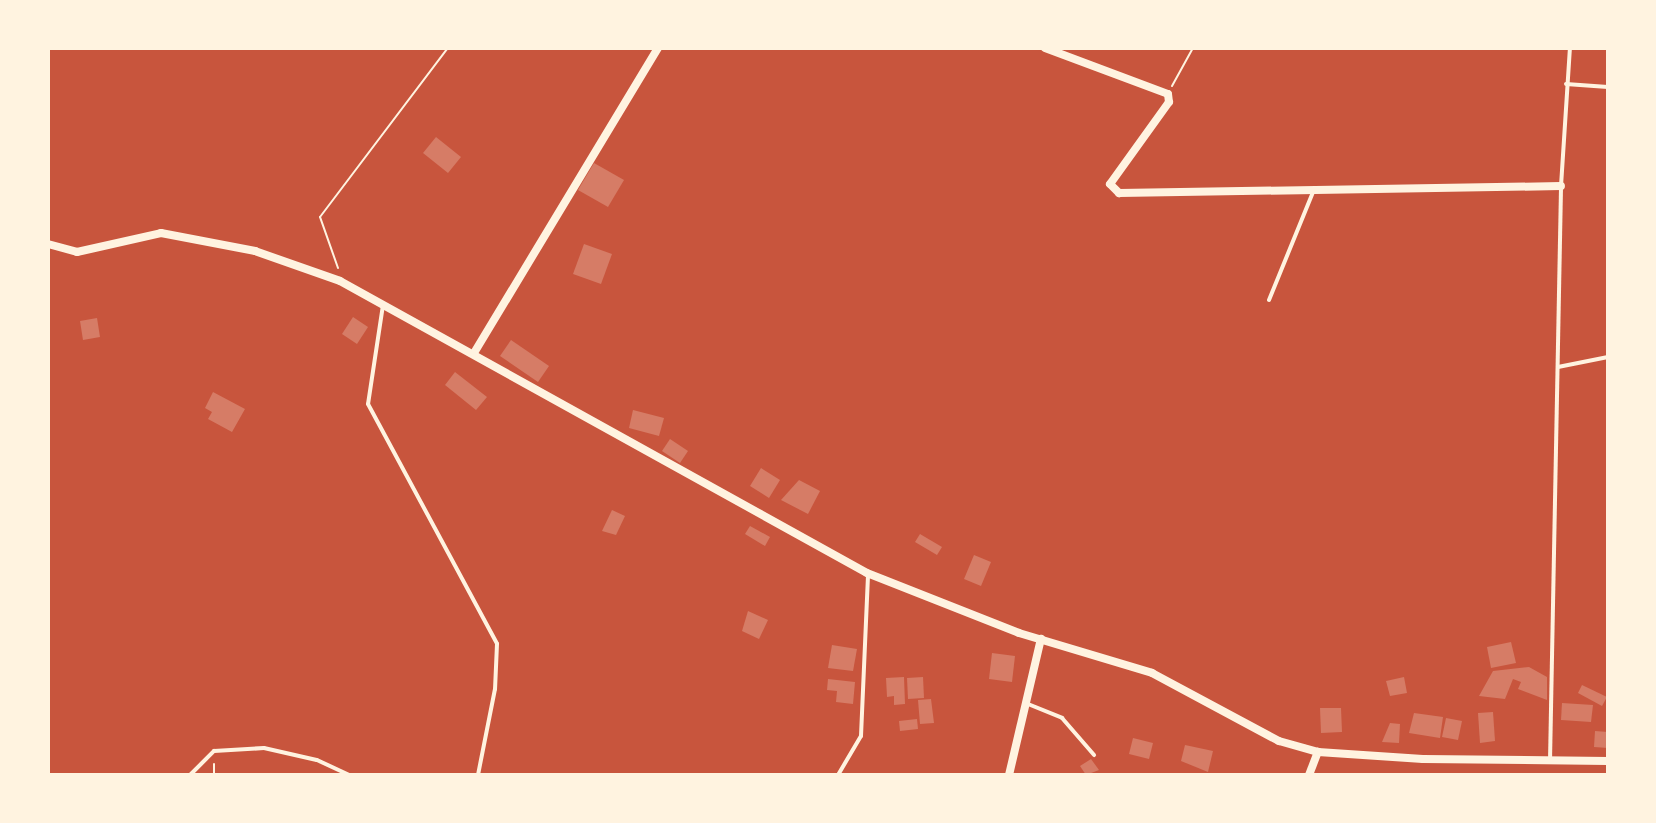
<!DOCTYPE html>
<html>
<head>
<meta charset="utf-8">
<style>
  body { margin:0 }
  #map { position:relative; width:1656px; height:823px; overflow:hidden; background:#c8553d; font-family:Roboto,sans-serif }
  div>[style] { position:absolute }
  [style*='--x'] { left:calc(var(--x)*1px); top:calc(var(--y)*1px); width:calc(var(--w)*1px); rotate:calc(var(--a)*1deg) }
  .building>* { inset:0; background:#d67c66 }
  .path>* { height:2px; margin:-1px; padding:0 1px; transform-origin:1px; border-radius:1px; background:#fff3e0 }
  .service>* { height:4px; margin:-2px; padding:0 2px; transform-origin:2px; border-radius:2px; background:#fff3e0 }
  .minor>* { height:8px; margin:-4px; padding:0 4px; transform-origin:4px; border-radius:4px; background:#fff3e0 }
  span { translate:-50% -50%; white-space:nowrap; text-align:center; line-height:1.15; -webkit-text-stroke:7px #fff3e0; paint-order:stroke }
  .frame { position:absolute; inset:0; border:50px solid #fff3e0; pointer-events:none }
</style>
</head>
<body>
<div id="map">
  <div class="building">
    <i style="clip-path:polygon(436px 137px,461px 157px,448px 173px,423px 153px)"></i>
    <i style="clip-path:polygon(594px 163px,624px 180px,608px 207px,578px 190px)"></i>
    <i style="clip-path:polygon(584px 244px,612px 254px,601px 284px,573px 274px)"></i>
    <i style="clip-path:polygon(353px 317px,368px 327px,357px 344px,342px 334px)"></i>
    <i style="clip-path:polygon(97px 318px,100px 337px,83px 340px,80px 321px)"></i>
    <i style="clip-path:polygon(511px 340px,549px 366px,538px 382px,500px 356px)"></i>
    <i style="clip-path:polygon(455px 372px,487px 397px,476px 410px,445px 385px)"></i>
    <i style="clip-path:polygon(213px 392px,245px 409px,232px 432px,208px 419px,212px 412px,205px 408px)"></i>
    <i style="clip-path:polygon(633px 410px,664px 418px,659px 436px,629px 428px)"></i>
    <i style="clip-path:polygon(670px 439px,688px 451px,680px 463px,662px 451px)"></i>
    <i style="clip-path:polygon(761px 468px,780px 480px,769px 498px,750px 486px)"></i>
    <i style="clip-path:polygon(799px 480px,820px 491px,808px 514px,781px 500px)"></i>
    <i style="clip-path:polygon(612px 510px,625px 516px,616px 535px,602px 531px)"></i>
    <i style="clip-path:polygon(750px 526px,770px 537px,765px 546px,745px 534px)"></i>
    <i style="clip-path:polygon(920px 534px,942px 547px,937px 555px,915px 542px)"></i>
    <i style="clip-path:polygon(974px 555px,991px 562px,981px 586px,964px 579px)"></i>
    <i style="clip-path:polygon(748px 611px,768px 620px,759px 639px,742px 631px)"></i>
    <i style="clip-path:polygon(1511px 642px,1516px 663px,1491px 668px,1487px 647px)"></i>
    <i style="clip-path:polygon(832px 645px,857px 649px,853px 671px,828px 668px)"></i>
    <i style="clip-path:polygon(992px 653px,1015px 656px,1012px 682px,989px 679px)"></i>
    <i style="clip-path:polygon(1529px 667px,1547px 677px,1547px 700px,1518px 689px,1521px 682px,1513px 679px,1505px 699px,1479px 696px,1493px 671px)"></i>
    <i style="clip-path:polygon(904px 677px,905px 704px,894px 705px,894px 696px,887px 697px,886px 678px)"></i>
    <i style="clip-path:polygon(923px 677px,924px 698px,908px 699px,907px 678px)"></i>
    <i style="clip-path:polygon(1404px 677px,1407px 693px,1390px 696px,1386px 681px)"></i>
    <i style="clip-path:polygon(828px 679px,855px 682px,853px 704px,836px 702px,837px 691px,827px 690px)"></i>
    <i style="clip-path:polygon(1582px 685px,1607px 697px,1602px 706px,1578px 693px)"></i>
    <i style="clip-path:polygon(931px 699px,934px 723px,920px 724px,918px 700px)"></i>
    <i style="clip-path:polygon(1562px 703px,1593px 705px,1591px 722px,1561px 720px)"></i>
    <i style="clip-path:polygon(1320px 708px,1341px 708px,1342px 732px,1321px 733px)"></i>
    <i style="clip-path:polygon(1493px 712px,1495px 741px,1480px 743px,1478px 713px)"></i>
    <i style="clip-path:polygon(1414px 713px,1443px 717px,1440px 738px,1409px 733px)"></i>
    <i style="clip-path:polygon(1446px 718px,1462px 721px,1458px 740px,1442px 737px)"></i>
    <i style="clip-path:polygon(917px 719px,918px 729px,900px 731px,899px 721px)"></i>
    <i style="clip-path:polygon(1390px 723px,1400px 724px,1399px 743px,1382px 742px)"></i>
    <i style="clip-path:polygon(1595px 731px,1608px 732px,1608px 748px,1594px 747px)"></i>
    <i style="clip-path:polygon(1133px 738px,1153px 743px,1149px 759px,1129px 754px)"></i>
    <i style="clip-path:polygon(1185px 745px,1213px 751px,1208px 772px,1181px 761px)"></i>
    <i style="clip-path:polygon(1091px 759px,1099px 770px,1086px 775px,1080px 766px)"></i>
  </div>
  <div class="path">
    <i style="--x:1172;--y:86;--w:43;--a:-61.1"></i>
    <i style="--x:338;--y:268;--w:54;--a:-109.4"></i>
    <i style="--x:320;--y:217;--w:212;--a:-52.9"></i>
    <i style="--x:214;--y:764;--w:11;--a:90"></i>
  </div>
  <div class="service">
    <i style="--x:1566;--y:84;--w:42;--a:4.1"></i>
    <i style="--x:1269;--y:300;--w:119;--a:-67.8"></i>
    <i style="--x:383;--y:305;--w:100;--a:98.6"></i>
    <i style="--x:368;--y:404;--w:272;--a:61.7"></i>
    <i style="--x:497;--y:644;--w:45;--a:92.5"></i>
    <i style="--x:495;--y:689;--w:88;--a:101.2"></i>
    <i style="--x:1558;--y:367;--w:51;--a:-11.3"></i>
    <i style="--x:1028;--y:704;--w:37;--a:22"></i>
    <i style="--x:1062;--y:718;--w:49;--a:49.1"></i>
    <i style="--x:1550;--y:761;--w:575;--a:-88.9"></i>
    <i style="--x:1561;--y:186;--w:138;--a:-86.3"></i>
    <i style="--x:190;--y:775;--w:34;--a:-45"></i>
    <i style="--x:214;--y:751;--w:50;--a:-3.4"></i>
    <i style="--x:264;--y:748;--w:54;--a:12.8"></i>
    <i style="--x:317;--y:760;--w:35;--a:25"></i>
    <i style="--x:838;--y:775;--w:45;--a:-59.5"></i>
    <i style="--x:861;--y:736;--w:161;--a:-87.5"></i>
  </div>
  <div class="minor">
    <i style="--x:1045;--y:48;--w:131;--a:20.5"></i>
    <i style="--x:1168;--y:94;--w:8;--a:83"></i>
    <i style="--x:1169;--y:102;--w:101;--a:125.7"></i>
    <i style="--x:1110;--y:184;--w:13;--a:45"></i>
    <i style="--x:1119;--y:193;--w:442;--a:-0.9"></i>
    <i style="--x:48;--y:244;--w:30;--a:15"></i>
    <i style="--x:77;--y:252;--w:86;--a:-12.7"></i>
    <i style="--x:161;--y:233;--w:96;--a:10.8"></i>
    <i style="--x:255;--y:251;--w:90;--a:19.4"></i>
    <i style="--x:340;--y:281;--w:602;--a:28.99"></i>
    <i style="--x:867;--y:573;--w:163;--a:21.5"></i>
    <i style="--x:1019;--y:633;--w:139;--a:16.7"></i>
    <i style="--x:1152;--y:673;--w:144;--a:28.2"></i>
    <i style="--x:1279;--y:741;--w:41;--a:15.8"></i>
    <i style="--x:1318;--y:752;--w:105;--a:3.8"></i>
    <i style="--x:1423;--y:759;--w:185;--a:0.6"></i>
    <i style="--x:474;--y:353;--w:356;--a:-58.9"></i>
    <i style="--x:1009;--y:775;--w:140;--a:-76.8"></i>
    <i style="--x:1309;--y:775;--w:25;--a:-69"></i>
  </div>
  <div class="frame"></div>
</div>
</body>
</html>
